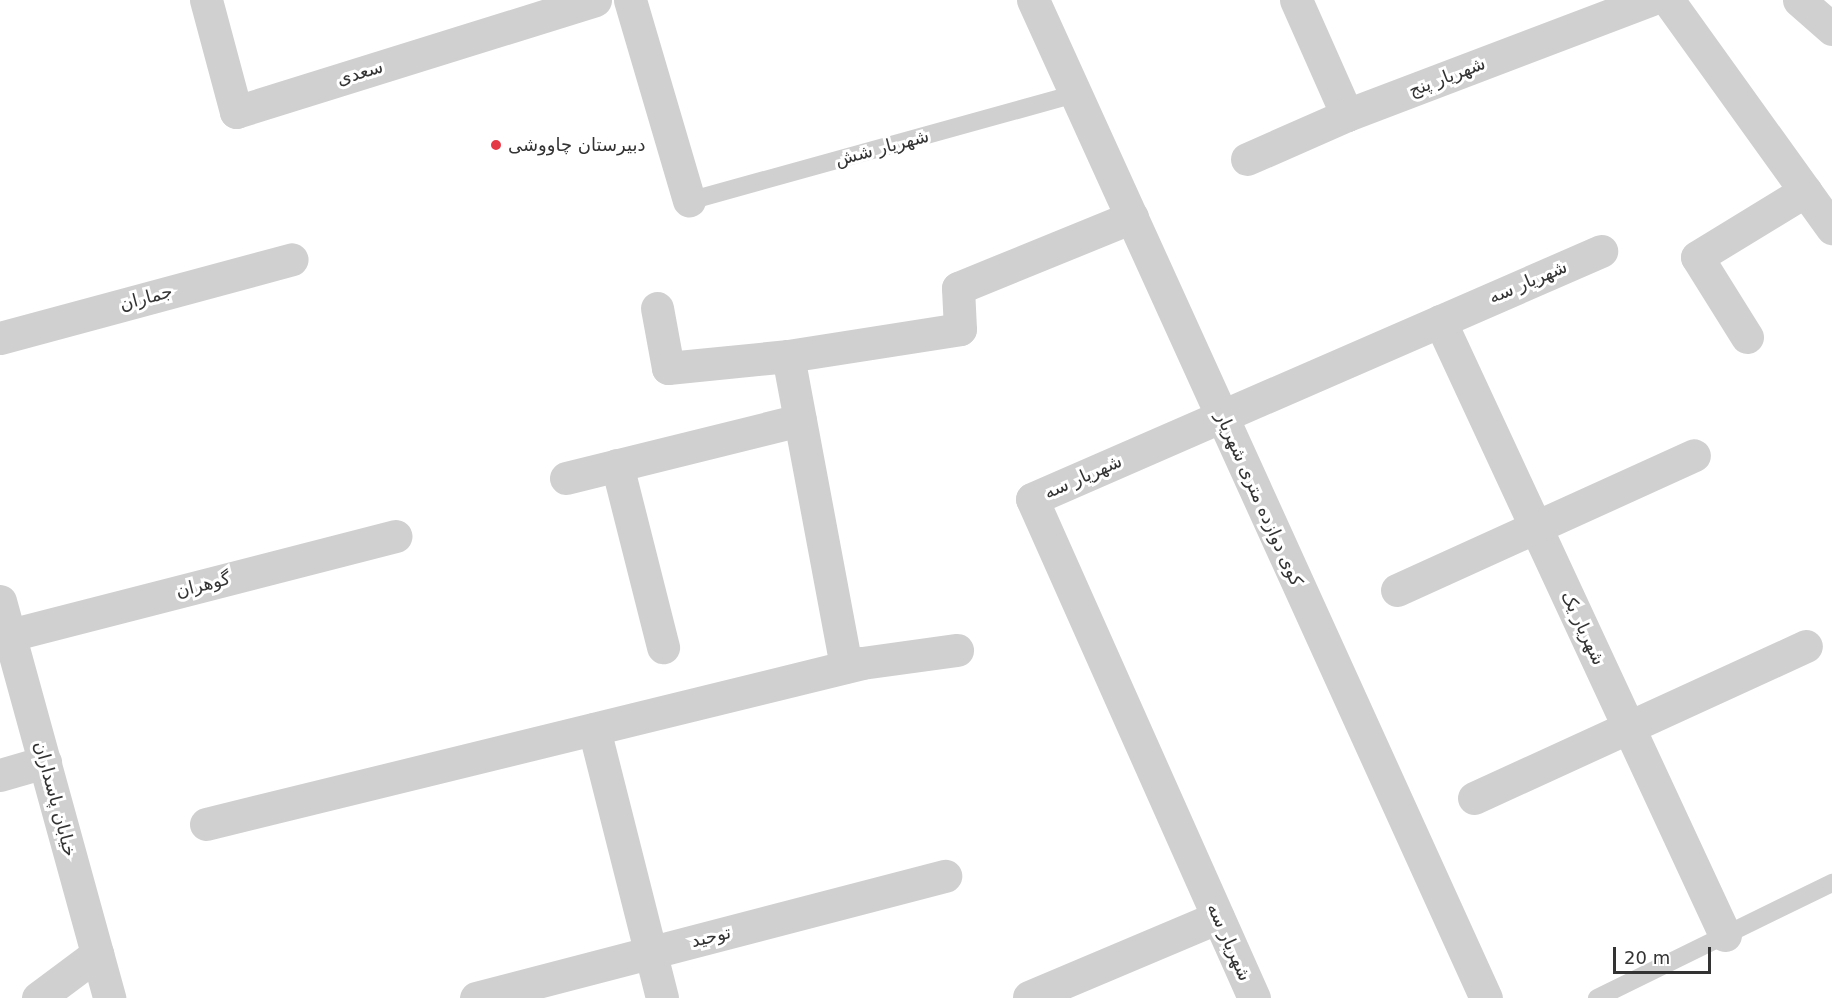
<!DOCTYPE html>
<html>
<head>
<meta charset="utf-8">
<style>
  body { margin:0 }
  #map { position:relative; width:1832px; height:998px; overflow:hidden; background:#fff; font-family:"DejaVu Sans","Noto Sans Arabic",sans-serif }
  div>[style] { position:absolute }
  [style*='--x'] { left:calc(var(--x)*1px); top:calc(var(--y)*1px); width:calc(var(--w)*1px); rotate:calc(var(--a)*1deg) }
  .service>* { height:18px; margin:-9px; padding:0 9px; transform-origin:9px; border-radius:9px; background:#d0d0d0 }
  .minor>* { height:33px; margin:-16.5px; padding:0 16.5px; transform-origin:16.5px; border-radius:16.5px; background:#d0d0d0 }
  .tertiary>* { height:33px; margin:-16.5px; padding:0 16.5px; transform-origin:16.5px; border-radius:16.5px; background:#d0d0d0 }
  .dots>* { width:16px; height:16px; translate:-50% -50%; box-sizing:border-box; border:3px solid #fff; border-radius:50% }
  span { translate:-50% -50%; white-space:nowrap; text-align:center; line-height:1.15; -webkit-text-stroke:6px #fff; paint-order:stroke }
  .street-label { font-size:18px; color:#333 }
  .poi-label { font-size:18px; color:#333 }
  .left { translate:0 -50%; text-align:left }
  .scale { position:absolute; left:1613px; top:947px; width:98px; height:27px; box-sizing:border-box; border:3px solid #333; border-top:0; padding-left:8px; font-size:18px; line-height:21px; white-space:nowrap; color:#333; -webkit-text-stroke:4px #fff; paint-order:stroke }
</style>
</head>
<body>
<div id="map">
  <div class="service">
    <i style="--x:689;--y:201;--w:400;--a:-15.5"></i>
    <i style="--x:1597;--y:998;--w:262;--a:-26.1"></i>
  </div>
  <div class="minor">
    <i style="--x:206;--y:0;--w:116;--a:75"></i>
    <i style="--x:236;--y:112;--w:376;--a:-17.3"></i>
    <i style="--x:630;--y:0;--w:209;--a:73.6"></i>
    <i style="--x:1033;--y:0;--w:1096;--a:65.59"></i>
    <i style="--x:1296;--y:0;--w:126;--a:66.1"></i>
    <i style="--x:1668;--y:0;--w:281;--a:54.3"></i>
    <i style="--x:1247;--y:159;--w:109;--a:-23.7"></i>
    <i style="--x:1347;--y:115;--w:324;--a:-20.8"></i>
    <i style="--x:657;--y:308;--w:61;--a:79.6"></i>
    <i style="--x:668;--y:368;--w:121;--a:-5.7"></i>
    <i style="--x:788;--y:356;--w:174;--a:-8.9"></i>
    <i style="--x:960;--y:329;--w:41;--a:-92.8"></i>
    <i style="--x:958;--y:288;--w:188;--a:-22.2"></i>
    <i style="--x:1440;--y:321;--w:677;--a:65.1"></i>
    <i style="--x:1747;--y:337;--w:94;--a:-122"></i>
    <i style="--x:1697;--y:257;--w:127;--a:-31.4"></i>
    <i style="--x:0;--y:338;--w:302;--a:-15.1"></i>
    <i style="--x:788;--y:356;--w:316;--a:79.4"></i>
    <i style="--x:617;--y:465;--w:188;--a:75.8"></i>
    <i style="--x:566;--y:478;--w:241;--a:-13.9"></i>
    <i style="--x:1397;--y:590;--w:326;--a:-24.4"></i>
    <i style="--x:10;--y:635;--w:398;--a:-14.4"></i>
    <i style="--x:594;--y:729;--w:277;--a:75.8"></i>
    <i style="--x:0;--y:775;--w:47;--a:-16.1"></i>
    <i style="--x:1474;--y:798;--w:365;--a:-24.6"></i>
    <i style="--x:206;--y:824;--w:675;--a:-13.79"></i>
    <i style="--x:862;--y:663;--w:96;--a:-7.8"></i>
    <i style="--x:1029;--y:997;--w:205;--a:-22.9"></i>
    <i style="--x:38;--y:998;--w:74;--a:-36.7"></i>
    <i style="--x:476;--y:998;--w:485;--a:-14.6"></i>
    <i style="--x:1254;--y:998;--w:546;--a:-113.98"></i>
    <i style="--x:1032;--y:499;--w:621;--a:-23.55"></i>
  </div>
  <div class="tertiary">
    <i style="--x:1799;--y:0;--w:44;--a:41.3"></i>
    <i style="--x:0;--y:601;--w:412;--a:74.6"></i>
  </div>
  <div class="dots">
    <i style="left:496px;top:145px;background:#e63946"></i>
  </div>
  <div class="street-label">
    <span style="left:360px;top:73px;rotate:-17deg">سعدی</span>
    <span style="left:1447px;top:77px;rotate:-21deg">شهریار پنج</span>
    <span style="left:882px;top:148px;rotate:-15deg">شهریار شش</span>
    <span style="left:1528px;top:282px;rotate:-23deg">شهریار سه</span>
    <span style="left:146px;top:298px;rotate:-15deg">جماران</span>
    <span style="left:1083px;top:477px;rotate:-24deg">شهریار سه</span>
    <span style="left:1259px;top:499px;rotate:66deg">کوی دوازده متری شهریار</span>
    <span style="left:203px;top:585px;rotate:-14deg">گوهران</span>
    <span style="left:1583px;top:628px;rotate:65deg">شهریار یک</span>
    <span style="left:55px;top:799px;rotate:75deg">خیابان پاسداران</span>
    <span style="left:711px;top:937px;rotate:-14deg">توحید</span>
    <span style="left:1229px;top:942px;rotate:66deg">شهریار سه</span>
  </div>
  <div class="poi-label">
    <span class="left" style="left:508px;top:145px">دبیرستان چاووشی</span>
  </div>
  <div class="scale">20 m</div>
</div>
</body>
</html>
